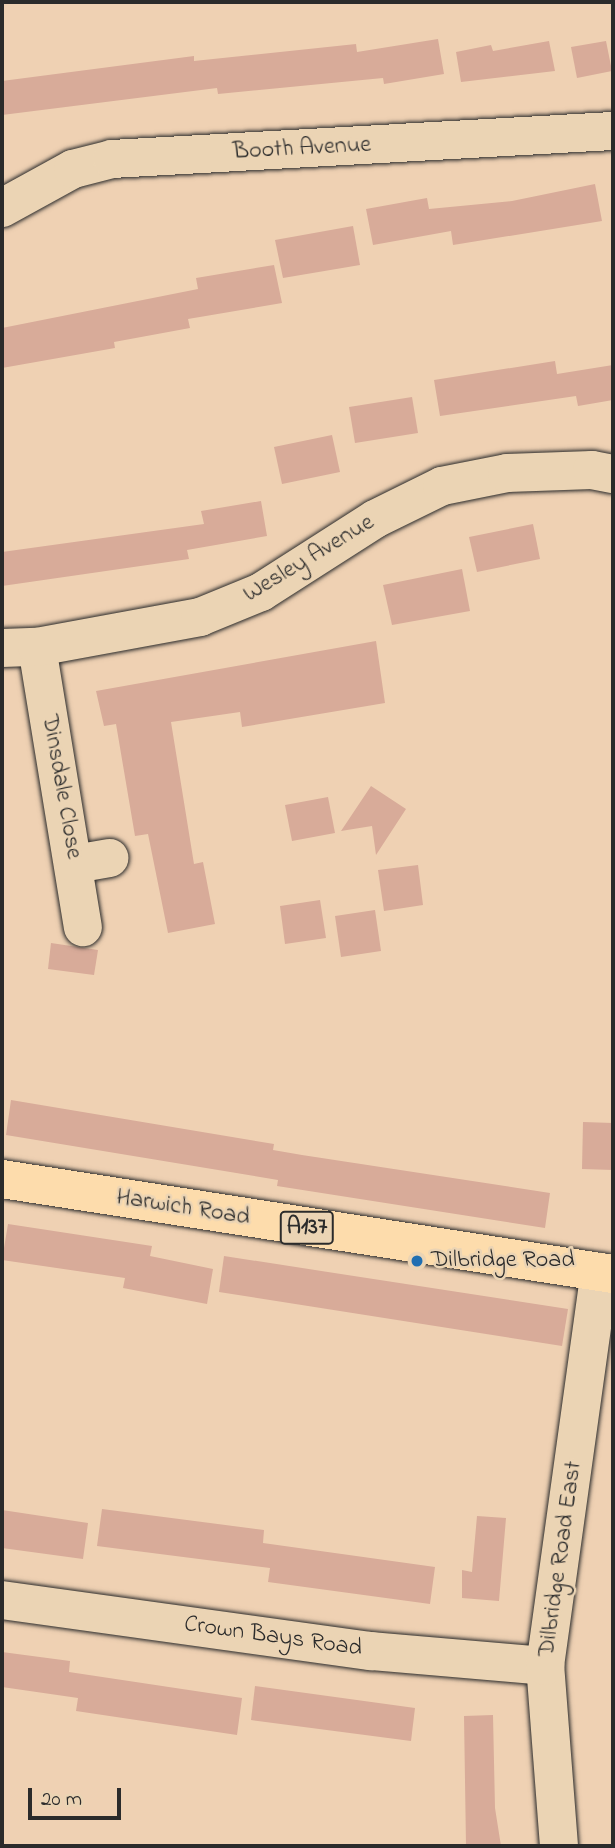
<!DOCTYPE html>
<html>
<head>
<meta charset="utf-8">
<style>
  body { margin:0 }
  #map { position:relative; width:615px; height:1848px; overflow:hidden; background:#efd1b3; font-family:"Indie Flower",sans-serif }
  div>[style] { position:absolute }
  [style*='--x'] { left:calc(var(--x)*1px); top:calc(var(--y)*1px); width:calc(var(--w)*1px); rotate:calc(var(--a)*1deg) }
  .building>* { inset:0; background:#d8ab99 }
  .roads { filter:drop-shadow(0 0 2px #2b2b2b) drop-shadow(0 0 2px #2b2b2b) }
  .minor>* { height:38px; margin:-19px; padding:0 19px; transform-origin:19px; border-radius:19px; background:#ebd4b4 }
  .major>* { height:38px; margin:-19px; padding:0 19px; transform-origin:19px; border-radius:19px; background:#fddcac }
  .dots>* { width:19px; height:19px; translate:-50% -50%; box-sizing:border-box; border:4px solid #ebd4b4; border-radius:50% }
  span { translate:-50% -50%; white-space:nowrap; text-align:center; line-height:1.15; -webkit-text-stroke:5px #ebd4b4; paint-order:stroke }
  .shield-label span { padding:2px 5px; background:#ebd4b4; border:2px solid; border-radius:5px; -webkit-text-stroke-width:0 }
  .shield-label { font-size:23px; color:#2b2b2b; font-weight:700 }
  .street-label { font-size:24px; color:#2b2b2b }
  .poi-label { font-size:24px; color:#2b2b2b }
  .left { translate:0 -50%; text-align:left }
  .frame { position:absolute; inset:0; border:4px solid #2b2b2b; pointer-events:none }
  .scale { position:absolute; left:28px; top:1788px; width:93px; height:32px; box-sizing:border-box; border:4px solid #2b2b2b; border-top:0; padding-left:9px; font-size:21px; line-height:24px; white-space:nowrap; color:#2b2b2b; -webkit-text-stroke:5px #ebd4b4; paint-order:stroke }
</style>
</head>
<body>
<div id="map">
  <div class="building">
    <i style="clip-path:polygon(438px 39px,444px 74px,384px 84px,383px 78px,218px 94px,217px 88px,2px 115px,2px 81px,194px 56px,194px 61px,356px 44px,357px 52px)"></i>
    <i style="clip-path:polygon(549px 41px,555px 71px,461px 82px,456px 52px,491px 45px,493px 51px)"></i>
    <i style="clip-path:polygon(606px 41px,612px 71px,577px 78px,571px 47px)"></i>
    <i style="clip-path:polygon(595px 184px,602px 221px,453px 245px,451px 231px,373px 245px,366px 209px,427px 198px,429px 209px,512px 201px)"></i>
    <i style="clip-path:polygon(353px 226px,360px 265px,283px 278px,275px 240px)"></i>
    <i style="clip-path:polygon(274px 265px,282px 303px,188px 319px,190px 328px,114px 342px,115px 348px,2px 368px,2px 328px,198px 289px,196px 278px)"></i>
    <i style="clip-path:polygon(555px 361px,557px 374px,613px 365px,613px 400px,578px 406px,576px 396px,440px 416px,434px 380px)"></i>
    <i style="clip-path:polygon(412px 397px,418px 433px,355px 443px,349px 407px)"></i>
    <i style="clip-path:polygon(332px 435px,340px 472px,282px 484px,274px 447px)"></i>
    <i style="clip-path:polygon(261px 501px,267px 536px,187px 550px,189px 559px,2px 586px,2px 552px,204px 524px,201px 511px)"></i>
    <i style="clip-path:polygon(533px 524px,540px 559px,477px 572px,469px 537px)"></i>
    <i style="clip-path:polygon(462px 569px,470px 611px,392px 625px,383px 585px)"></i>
    <i style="clip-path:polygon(376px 641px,385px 703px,242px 727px,240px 712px,171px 722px,194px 864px,203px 862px,215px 924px,168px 933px,148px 834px,135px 836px,116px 724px,104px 726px,96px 691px)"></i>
    <i style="clip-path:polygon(371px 786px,406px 809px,376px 855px,372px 826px,341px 831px)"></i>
    <i style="clip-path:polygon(328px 797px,335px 833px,292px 841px,285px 805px)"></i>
    <i style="clip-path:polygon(418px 865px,423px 905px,384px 911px,378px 870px)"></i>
    <i style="clip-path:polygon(320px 900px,326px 938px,285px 944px,280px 906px)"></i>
    <i style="clip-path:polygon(375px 910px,381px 951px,341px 957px,335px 916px)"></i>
    <i style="clip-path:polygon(51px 943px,98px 950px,94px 975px,48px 969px)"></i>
    <i style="clip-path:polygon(11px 1100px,274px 1144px,273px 1150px,302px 1155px,550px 1193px,545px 1228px,277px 1186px,278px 1180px,6px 1135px)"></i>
    <i style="clip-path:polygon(583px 1122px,613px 1123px,613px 1170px,582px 1169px)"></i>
    <i style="clip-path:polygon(8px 1224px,152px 1246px,150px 1256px,213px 1269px,207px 1304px,123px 1288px,125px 1278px,2px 1260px)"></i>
    <i style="clip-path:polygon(224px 1256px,568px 1309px,562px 1346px,219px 1292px)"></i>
    <i style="clip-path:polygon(102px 1509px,264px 1530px,263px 1543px,435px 1567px,430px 1604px,268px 1582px,270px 1568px,97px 1546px)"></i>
    <i style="clip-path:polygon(2px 1510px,88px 1523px,83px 1559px,2px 1548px)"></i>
    <i style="clip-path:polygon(477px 1516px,506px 1518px,499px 1601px,462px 1598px,462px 1570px,472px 1572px)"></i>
    <i style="clip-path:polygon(2px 1652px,70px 1661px,69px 1672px,242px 1698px,237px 1735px,76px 1711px,78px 1698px,2px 1687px)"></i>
    <i style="clip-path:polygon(255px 1686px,415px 1708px,411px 1741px,251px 1720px)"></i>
    <i style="clip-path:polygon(493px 1715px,495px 1808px,501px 1846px,466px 1846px,464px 1716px)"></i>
  </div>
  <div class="roads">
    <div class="minor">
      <i style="--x:2;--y:208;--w:81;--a:-28.8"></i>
      <i style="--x:73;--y:169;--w:40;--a:-14.4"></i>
      <i style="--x:112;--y:159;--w:502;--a:-3.2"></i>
      <i style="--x:37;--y:647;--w:284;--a:80.7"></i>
      <i style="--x:2;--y:648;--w:35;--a:-2"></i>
      <i style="--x:37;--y:647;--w:166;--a:-10.4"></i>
      <i style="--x:200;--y:617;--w:66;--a:-22.3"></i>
      <i style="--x:261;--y:592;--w:135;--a:-32.6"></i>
      <i style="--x:375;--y:519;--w:75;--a:-26.2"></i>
      <i style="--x:442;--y:486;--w:66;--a:-11.3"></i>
      <i style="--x:507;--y:473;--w:85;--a:-2"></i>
      <i style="--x:592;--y:470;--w:21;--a:11"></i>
      <i style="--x:75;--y:864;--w:35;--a:-10"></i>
      <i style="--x:2;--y:1600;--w:373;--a:7.9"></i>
      <i style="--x:371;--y:1651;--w:175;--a:4.9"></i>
      <i style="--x:559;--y:1846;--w:181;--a:-94.4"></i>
      <i style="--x:545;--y:1666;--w:398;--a:-82.1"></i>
    </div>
    <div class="major">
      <i style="--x:2;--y:1179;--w:618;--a:8.84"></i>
    </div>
  </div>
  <div class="dots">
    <i style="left:417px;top:1261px;background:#1f6fb2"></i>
  </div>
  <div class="shield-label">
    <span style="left:307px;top:1228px">A137</span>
  </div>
  <div class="street-label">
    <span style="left:302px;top:149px;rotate:-3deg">Booth Avenue</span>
    <span style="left:309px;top:559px;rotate:-31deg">Wesley Avenue</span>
    <span style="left:61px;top:787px;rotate:80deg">Dinsdale Close</span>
    <span style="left:183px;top:1208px;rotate:9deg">Harwich Road</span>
    <span style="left:561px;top:1559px;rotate:-82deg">Dilbridge Road East</span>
    <span style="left:273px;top:1637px;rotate:8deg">Crown Bays Road</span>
  </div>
  <div class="poi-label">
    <span class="left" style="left:431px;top:1261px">Dilbridge Road</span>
  </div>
  <div class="frame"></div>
  <div class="scale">20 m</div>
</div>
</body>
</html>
